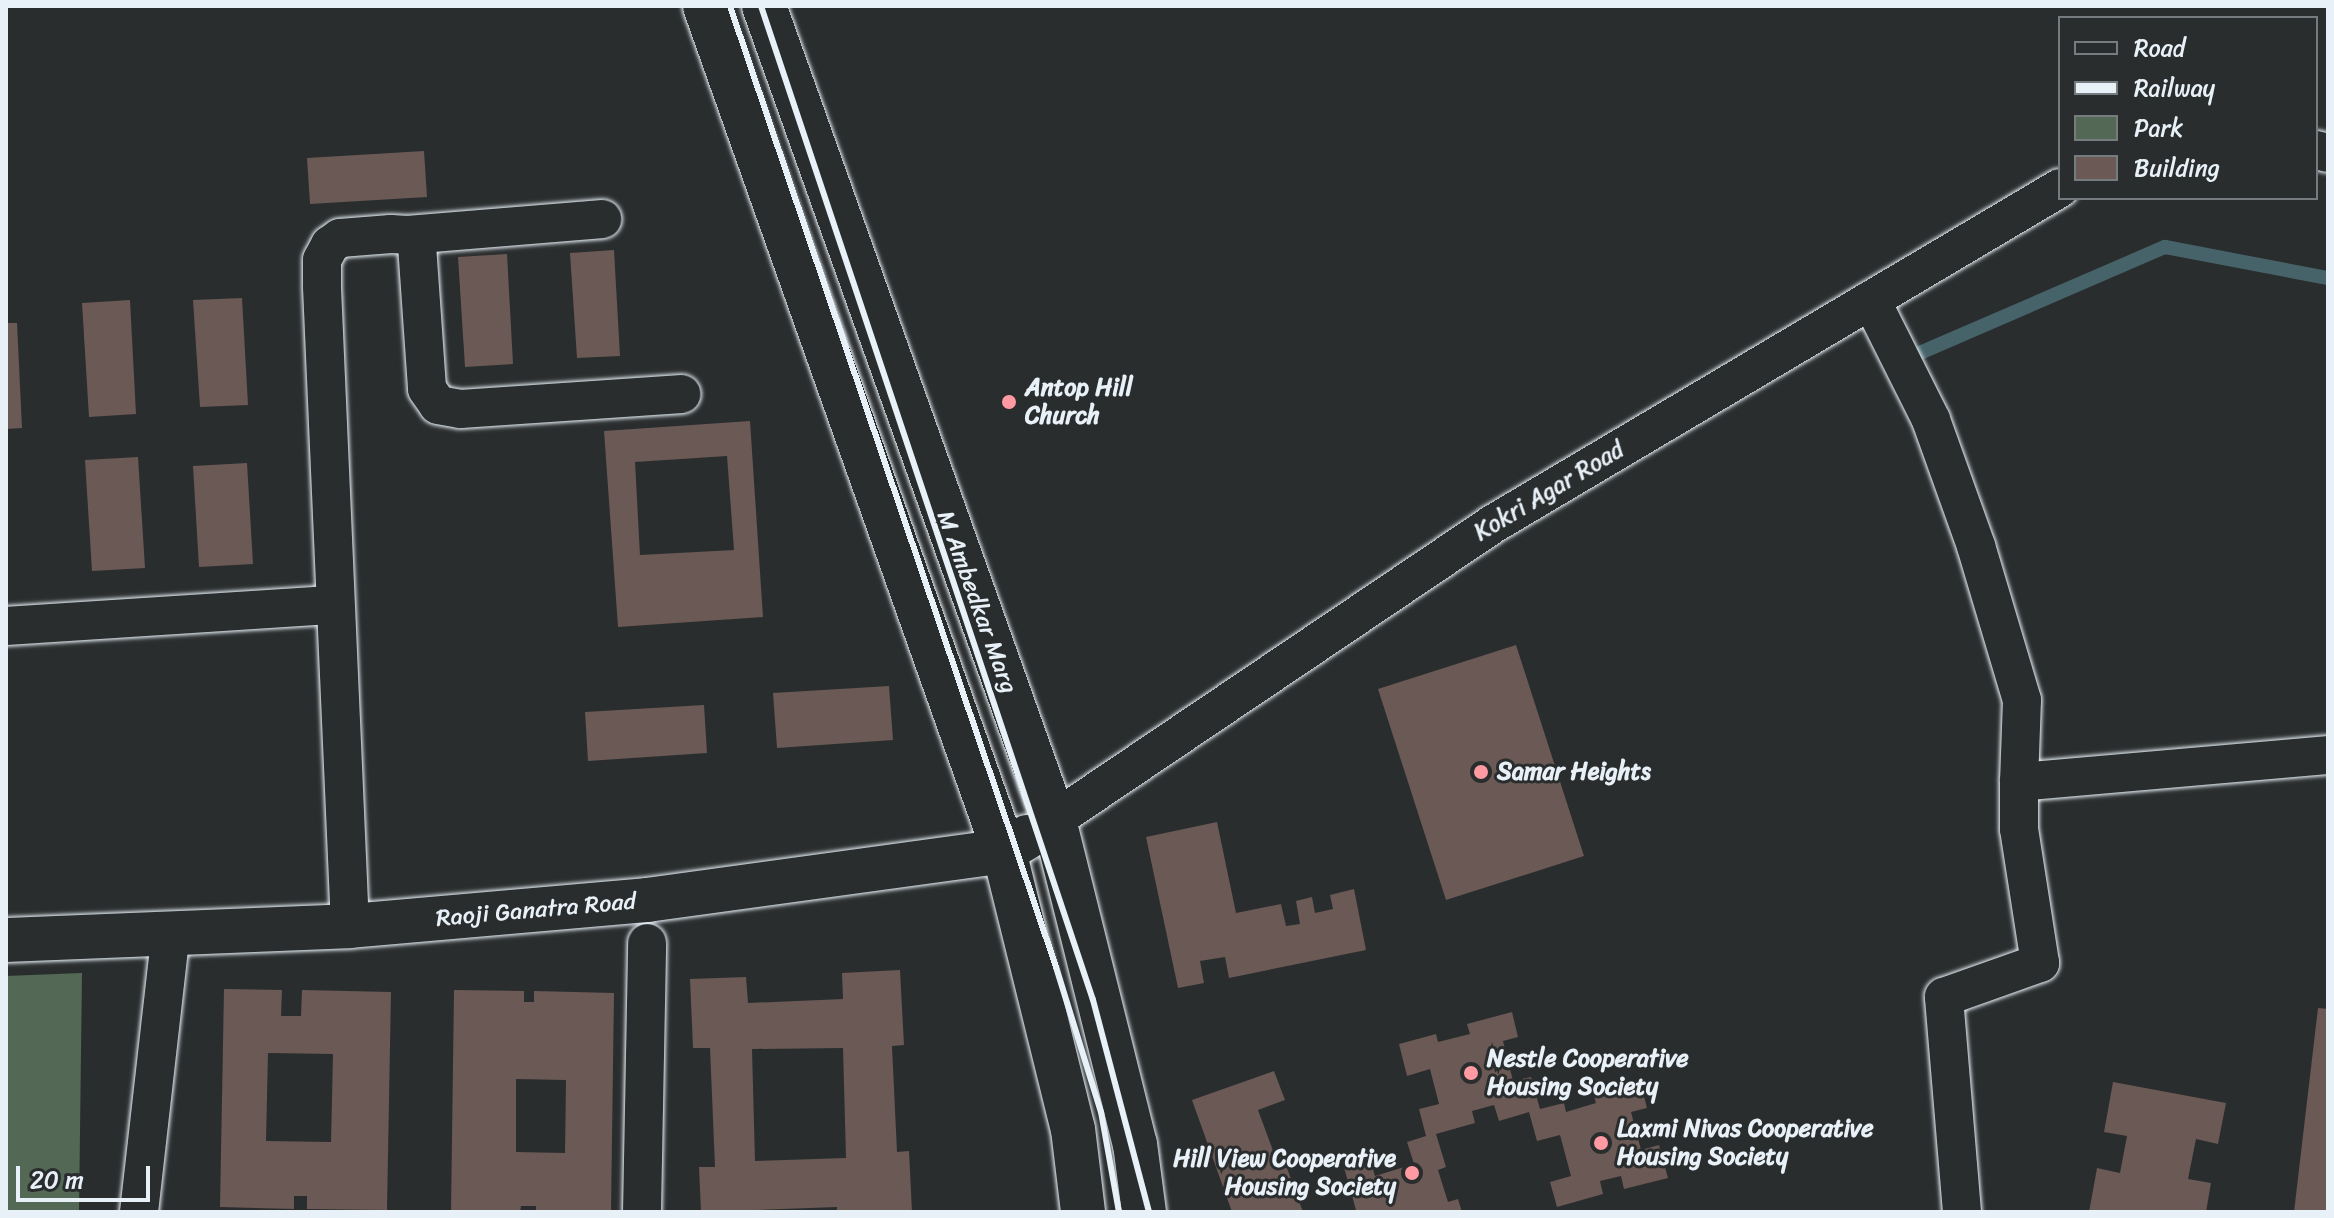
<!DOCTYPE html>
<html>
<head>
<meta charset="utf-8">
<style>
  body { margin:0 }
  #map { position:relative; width:2334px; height:1218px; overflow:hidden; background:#2a2d2e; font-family:Sriracha,sans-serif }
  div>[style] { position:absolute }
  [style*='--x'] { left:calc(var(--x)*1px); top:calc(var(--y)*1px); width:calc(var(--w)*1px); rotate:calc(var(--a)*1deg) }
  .green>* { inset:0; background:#546955 }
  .stream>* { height:14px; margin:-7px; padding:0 7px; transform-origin:7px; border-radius:7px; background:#46636a }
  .building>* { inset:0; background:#6a5954 }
  .roads { filter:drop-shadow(0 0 2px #e8f1f8) drop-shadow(0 0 2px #e8f1f8) }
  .street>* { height:38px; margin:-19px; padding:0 19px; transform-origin:19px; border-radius:19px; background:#2a2d2e }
  .secondary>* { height:44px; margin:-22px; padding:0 22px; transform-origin:22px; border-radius:22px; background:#2a2d2e }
  .rail>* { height:6px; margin:-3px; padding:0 3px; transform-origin:3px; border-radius:3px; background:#e8f1f8 }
  .dots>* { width:22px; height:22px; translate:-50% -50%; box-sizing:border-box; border:4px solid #2a2d2e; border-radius:50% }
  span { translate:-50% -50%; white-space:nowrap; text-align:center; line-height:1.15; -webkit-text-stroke:6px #2a2d2e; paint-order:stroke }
  .poi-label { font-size:24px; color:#e8f1f8; font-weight:700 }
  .left { translate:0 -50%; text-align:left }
  .right { translate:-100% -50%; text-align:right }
  .street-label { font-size:24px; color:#e8f1f8 }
  .frame { position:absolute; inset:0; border:8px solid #e8f1f8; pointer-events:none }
  .legend { position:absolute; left:2058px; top:16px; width:260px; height:184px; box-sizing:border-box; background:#2a2d2e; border:2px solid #767b7f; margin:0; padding:10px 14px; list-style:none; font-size:24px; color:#e8f1f8 }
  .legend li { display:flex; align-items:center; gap:16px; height:40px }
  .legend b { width:40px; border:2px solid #767b7f }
  .scale { position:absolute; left:16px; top:1166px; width:134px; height:36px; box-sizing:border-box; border:4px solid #e8f1f8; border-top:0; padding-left:10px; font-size:24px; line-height:28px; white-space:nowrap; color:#e8f1f8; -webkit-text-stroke:6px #2a2d2e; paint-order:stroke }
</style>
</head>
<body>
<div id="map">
  <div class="green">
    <i style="clip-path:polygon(82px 973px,79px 1212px,6px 1212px,6px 976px)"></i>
  </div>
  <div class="stream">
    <i style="--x:1922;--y:352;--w:265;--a:-23.4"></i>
    <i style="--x:2165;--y:247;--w:166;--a:10.8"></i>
  </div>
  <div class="building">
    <i style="clip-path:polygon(424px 151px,427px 197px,310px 204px,307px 158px)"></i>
    <i style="clip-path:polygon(614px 250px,620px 356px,577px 358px,570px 253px)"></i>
    <i style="clip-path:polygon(507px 254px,513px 364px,465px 367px,458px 257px)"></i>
    <i style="clip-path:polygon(242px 298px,248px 405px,200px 407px,193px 300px)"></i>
    <i style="clip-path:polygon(130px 300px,136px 414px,89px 417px,82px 303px)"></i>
    <i style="clip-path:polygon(6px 323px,17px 323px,22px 428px,6px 429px)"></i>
    <i style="clip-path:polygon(evenodd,750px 421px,763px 617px,618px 627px,604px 431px,750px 421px,727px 456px,734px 550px,640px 555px,635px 462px,727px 456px)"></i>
    <i style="clip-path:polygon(138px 457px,145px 568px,92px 571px,85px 460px)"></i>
    <i style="clip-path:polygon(247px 463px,253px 564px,199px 567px,193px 466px)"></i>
    <i style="clip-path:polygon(1516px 645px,1584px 856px,1446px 900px,1378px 689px)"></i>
    <i style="clip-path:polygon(889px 686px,893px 740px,777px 748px,773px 693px)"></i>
    <i style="clip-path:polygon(704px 705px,707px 753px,588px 761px,585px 712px)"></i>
    <i style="clip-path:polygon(1217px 822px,1236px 913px,1281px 904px,1286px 926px,1300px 924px,1296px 901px,1312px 897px,1315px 913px,1333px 909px,1330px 895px,1354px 889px,1366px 950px,1229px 978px,1225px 957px,1200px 961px,1204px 983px,1178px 988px,1146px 837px)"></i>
    <i style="clip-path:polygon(evenodd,900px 970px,904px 1045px,892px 1046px,897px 1152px,909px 1151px,912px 1212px,837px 1212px,837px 1207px,701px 1212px,699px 1167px,715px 1167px,710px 1048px,693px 1048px,690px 979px,746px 977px,748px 1003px,843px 999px,842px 973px,900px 970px,843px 1048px,846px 1158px,755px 1161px,752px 1049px,843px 1048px)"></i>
    <i style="clip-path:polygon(evenodd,224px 989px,282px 990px,281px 1016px,301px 1016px,302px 990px,391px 992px,387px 1210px,307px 1209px,307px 1196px,294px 1196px,294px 1209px,220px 1207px,224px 989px,268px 1053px,333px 1054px,331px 1142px,266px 1141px,268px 1053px)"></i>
    <i style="clip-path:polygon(evenodd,454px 990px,524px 991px,524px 1002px,534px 1002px,534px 991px,614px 993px,611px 1212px,536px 1212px,536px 1206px,521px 1206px,520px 1212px,451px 1212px,454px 990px,516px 1079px,566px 1080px,565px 1153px,516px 1152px,516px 1079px)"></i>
    <i style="clip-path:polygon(2318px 1008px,2328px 1009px,2328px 1212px,2294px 1212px)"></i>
    <i style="clip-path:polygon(1512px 1012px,1518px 1037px,1503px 1041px,1513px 1081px,1531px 1077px,1540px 1109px,1564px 1103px,1566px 1112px,1596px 1103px,1593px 1093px,1640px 1081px,1647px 1108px,1631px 1112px,1641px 1150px,1659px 1145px,1668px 1178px,1624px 1189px,1621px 1176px,1600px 1181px,1603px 1194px,1557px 1207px,1550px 1182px,1571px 1176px,1560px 1135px,1537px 1141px,1529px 1112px,1499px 1121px,1494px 1105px,1472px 1111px,1475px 1123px,1436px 1134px,1446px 1167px,1438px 1170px,1448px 1202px,1458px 1199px,1462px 1212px,1356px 1210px,1343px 1164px,1369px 1156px,1375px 1176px,1414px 1164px,1407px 1142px,1426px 1136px,1419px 1109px,1439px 1104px,1430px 1069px,1407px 1076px,1399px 1044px,1436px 1034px,1438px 1042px,1470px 1034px,1467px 1024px)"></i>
    <i style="clip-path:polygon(1274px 1071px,1285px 1100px,1258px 1110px,1275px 1156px,1282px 1154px,1303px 1212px,1232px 1212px,1192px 1100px)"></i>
    <i style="clip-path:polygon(2113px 1082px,2226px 1103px,2218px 1144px,2196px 1139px,2188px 1179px,2211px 1183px,2206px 1212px,2089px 1212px,2097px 1168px,2120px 1173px,2127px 1136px,2104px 1132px)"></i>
  </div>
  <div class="roads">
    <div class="street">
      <i style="--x:2316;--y:150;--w:12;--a:14"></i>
      <i style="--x:408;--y:235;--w:195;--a:-4.7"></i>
      <i style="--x:1871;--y:300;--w:134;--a:63.4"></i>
      <i style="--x:1931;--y:420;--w:134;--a:70.3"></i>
      <i style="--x:1976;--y:546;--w:161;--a:73.4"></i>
      <i style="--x:2022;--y:700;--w:82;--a:92.1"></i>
      <i style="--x:2019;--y:782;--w:310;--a:-5"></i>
      <i style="--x:6;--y:626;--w:329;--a:-3.7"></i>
      <i style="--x:1054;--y:820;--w:529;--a:-33.99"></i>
      <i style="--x:1493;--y:524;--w:659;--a:-30.65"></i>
      <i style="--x:350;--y:926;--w:641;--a:-92.51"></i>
      <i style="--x:322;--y:286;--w:26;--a:-90"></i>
      <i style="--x:322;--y:260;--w:17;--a:-62"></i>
      <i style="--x:330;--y:245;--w:12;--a:-35"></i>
      <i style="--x:340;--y:238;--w:51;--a:-4.5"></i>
      <i style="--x:391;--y:234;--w:17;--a:3"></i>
      <i style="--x:408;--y:235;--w:13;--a:48"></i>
      <i style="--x:417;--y:245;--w:144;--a:86"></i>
      <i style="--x:427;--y:389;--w:19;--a:55"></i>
      <i style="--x:438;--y:405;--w:23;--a:10"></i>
      <i style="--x:461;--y:409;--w:221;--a:-3.9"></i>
      <i style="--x:139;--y:1212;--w:282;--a:-83.5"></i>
      <i style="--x:642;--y:1212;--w:269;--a:-88.9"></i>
      <i style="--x:1962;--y:1212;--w:216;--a:-94.8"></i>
      <i style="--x:1944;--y:997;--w:102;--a:-19.5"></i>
      <i style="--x:2040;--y:963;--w:136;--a:-98.9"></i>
      <i style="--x:2019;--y:829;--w:47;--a:-90"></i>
    </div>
    <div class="secondary">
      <i style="--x:705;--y:6;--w:896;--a:70.51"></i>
      <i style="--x:1004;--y:851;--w:286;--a:76.1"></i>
      <i style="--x:1073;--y:1129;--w:84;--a:83.1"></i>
      <i style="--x:764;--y:6;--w:864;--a:70.39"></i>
      <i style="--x:1054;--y:820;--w:334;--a:76"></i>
      <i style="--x:1135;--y:1144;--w:69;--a:82.5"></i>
      <i style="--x:6;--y:940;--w:344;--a:-2.3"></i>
      <i style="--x:350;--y:926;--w:298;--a:-5"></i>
      <i style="--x:647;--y:900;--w:360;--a:-7.8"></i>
      <i style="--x:1004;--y:851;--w:27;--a:-31"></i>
    </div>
  </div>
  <div class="rail">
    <i style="--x:730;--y:6;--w:1015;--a:71.26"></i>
    <i style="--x:1056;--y:967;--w:152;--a:72.8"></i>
    <i style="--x:1101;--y:1112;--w:102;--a:79.8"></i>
    <i style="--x:761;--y:6;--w:1048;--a:71.53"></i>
    <i style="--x:1093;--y:1000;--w:219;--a:75.2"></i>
  </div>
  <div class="dots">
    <i style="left:1009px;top:402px;background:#ff9aa2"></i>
    <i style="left:1481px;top:772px;background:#ff9aa2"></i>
    <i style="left:1471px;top:1073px;background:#ff9aa2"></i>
    <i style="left:1601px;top:1143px;background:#ff9aa2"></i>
    <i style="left:1412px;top:1173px;background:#ff9aa2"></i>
  </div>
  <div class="poi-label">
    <span class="left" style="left:1025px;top:402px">Antop Hill<br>Church</span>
    <span class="left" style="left:1497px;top:772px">Samar Heights</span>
    <span class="left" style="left:1487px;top:1073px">Nestle Cooperative<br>Housing Society</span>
    <span class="left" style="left:1617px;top:1143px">Laxmi Nivas Cooperative<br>Housing Society</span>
    <span class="right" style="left:1396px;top:1173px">Hill View Cooperative<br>Housing Society</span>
  </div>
  <div class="street-label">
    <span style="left:1549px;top:491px;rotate:-31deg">Kokri Agar Road</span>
    <span style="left:977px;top:602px;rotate:70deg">M Ambedkar Marg</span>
    <span style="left:536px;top:910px;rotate:-5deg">Raoji Ganatra Road</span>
  </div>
  <div class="frame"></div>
  <ul class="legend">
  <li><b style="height:10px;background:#2a2d2e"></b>Road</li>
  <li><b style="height:10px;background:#e8f1f8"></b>Railway</li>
  <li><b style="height:22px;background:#546955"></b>Park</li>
  <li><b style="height:22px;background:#6a5954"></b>Building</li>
  </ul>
  <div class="scale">20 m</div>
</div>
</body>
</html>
